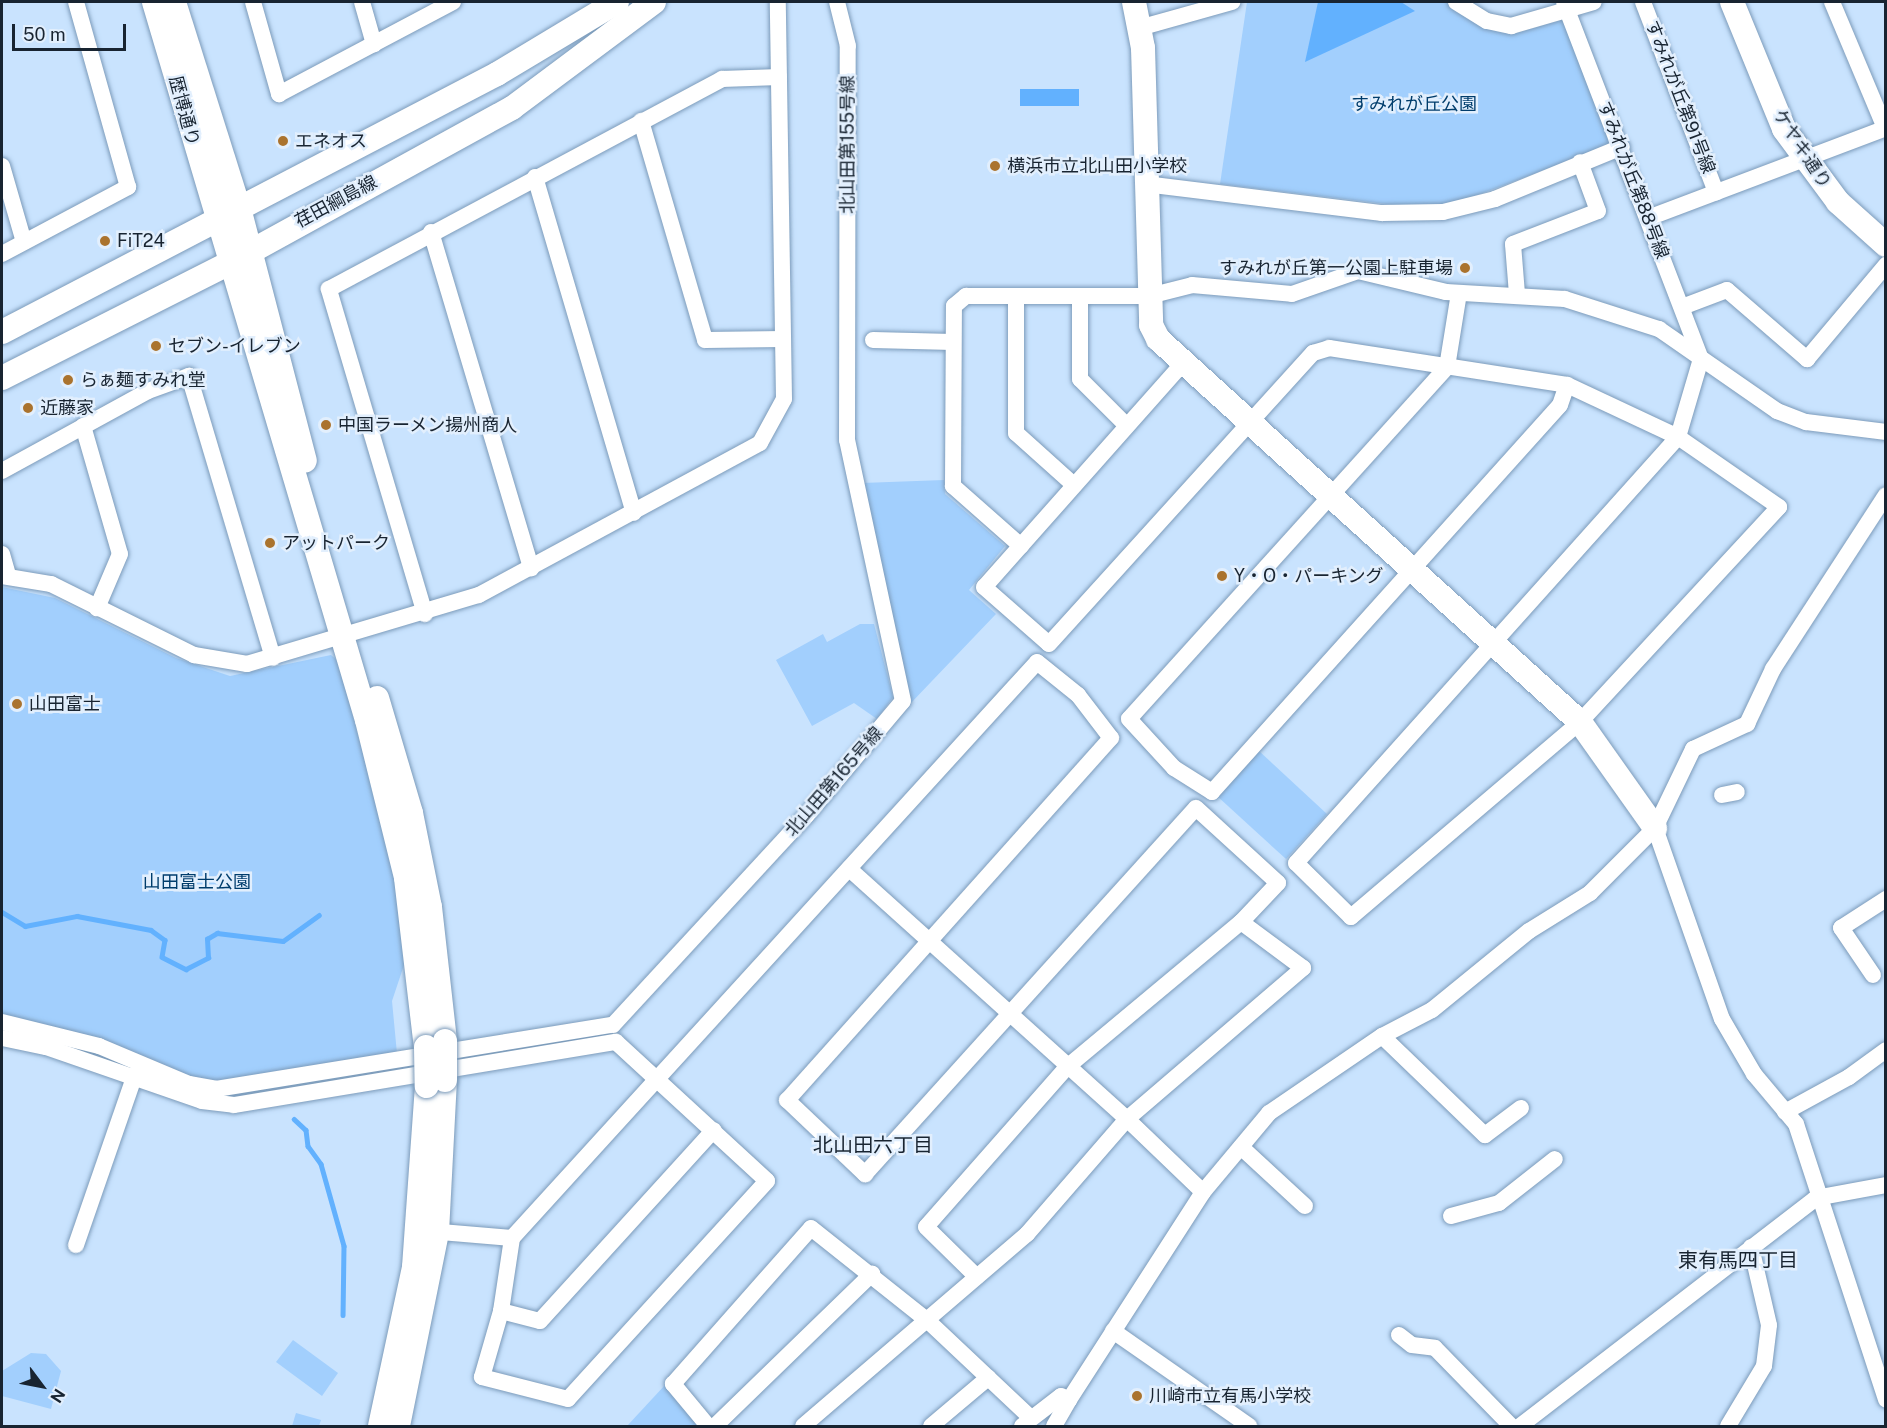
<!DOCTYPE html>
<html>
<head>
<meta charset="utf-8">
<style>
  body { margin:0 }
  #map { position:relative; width:1887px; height:1428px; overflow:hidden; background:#c9e3fe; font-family:"Public Sans","Noto Sans JP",sans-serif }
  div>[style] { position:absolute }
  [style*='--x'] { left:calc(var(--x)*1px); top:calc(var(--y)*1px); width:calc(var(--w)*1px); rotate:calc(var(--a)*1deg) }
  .green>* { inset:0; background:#a2cffd }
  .water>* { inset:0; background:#62b1fe }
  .stream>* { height:4.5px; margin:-2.25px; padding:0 2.25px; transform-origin:2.25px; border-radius:2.25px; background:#62b1fe }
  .roads { filter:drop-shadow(0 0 2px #7c9bba) drop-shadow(0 0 2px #7c9bba) }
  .street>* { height:16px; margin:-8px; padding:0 8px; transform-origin:8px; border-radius:8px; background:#fff }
  .secondary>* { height:24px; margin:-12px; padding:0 12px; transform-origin:12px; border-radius:12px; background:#fff }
  .bridges { filter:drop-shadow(0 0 2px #7c9bba) drop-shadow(0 0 2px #7c9bba) }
  .secondary-bridge>* { height:24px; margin:-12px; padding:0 12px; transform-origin:12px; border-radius:12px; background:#fff }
  .dots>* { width:16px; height:16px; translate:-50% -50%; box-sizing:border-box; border:3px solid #e2effd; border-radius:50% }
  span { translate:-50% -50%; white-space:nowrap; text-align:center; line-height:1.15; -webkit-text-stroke:5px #e2effd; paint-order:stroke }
  .street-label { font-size:18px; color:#182431 }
  .park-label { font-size:18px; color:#003d6c }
  .poi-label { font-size:18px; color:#182431 }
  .left { translate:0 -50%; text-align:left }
  .right { translate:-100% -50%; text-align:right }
  .neighbourhood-label { font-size:20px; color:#182431 }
  .frame { position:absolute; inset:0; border:3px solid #182431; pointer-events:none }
  .north { position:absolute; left:12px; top:1356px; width:60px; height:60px; -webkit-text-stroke:4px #e2effd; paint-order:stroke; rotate:122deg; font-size:16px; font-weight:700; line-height:24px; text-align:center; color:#182431 }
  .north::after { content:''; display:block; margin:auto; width:21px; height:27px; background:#182431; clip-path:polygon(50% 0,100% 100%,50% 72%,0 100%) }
  .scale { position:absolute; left:12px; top:24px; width:114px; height:27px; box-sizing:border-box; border:3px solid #182431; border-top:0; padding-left:8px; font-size:18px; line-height:21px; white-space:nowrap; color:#182431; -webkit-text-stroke:4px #e2effd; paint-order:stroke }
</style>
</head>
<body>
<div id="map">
  <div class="green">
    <i style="clip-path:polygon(1247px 2px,1447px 2px,1498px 32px,1517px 33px,1565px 19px,1613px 144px,1451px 205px,1420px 208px,1220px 184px)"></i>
    <i style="clip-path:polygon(944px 480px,945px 494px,1005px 546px,969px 590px,996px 614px,910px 704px,862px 483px)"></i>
    <i style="clip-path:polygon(2px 587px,55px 598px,176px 658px,230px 676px,331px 655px,338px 661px,399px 887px,408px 953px,392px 1001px,398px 1064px,232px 1097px,190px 1093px,120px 1061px,2px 1032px)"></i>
    <i style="clip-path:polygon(860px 624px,874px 624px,893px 697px,877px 719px,854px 703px,812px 726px,776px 660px,823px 634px,827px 642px)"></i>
    <i style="clip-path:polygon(1259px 751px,1327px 814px,1286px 859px,1217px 796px)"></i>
    <i style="clip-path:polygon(293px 1340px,338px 1373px,322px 1396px,276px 1362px)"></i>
    <i style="clip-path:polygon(31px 1353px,46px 1354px,61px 1371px,51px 1409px,2px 1396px,2px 1371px)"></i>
    <i style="clip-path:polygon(665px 1385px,700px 1426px,627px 1426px)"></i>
    <i style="clip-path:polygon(296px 1413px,321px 1420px,319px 1426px,292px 1426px)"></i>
  </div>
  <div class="water">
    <i style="clip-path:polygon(1318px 2px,1401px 2px,1415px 11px,1305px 62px)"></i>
    <i style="clip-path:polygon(1020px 89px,1079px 89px,1079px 106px,1020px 106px)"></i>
  </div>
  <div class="stream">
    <i style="--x:2;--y:912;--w:27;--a:31"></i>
    <i style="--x:25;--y:926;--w:53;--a:-10.9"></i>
    <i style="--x:77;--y:916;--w:75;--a:10.7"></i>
    <i style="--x:151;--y:930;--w:17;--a:36"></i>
    <i style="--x:165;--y:940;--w:17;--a:100"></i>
    <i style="--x:162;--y:957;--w:27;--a:27"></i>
    <i style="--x:186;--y:969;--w:25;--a:-27"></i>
    <i style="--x:208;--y:958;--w:19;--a:-93"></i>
    <i style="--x:207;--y:939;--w:12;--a:-31"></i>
    <i style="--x:217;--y:933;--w:66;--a:6.9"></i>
    <i style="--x:283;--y:941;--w:44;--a:-35.8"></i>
    <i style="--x:294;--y:1119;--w:16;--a:43"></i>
    <i style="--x:306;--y:1130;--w:16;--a:83"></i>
    <i style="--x:308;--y:1146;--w:22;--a:54"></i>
    <i style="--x:321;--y:1164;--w:85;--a:74.3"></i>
    <i style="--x:344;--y:1246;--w:69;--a:90.8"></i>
  </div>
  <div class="roads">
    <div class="street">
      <i style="--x:253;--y:2;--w:96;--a:74.2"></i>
      <i style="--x:279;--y:94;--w:197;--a:-27.9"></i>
      <i style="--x:362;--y:2;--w:44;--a:74.1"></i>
      <i style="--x:1456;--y:2;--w:36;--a:32"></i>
      <i style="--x:1487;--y:21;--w:25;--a:12"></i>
      <i style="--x:1511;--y:26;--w:86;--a:-16.1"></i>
      <i style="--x:1643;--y:2;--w:204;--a:69"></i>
      <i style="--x:1832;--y:2;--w:137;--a:67.2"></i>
      <i style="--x:1139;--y:28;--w:97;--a:-15.6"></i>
      <i style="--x:641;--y:121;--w:228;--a:73.7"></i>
      <i style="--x:705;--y:340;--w:78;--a:-0.7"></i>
      <i style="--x:2;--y:166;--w:79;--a:73.9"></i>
      <i style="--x:535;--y:177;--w:350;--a:73.6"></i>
      <i style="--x:1145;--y:184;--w:239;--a:7"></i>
      <i style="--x:1382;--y:213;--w:61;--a:-0.9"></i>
      <i style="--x:1443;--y:212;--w:54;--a:-14"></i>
      <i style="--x:1495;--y:199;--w:137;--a:-22.3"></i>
      <i style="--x:1648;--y:218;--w:254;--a:-20.7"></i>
      <i style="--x:431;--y:232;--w:351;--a:73.4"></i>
      <i style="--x:2;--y:254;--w:143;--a:-28"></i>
      <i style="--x:128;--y:187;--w:192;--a:-105.7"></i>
      <i style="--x:1459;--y:293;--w:75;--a:99.2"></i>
      <i style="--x:1447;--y:367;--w:474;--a:132.1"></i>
      <i style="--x:1129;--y:719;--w:67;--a:47.4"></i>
      <i style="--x:1174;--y:768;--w:45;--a:32.3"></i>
      <i style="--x:1212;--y:792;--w:520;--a:-48.04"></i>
      <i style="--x:1560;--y:405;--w:21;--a:-71"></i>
      <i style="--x:1517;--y:294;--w:50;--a:-94.6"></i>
      <i style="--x:1513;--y:244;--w:91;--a:-21.2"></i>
      <i style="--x:1598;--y:211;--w:52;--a:-110.2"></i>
      <i style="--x:1016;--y:297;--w:136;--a:90"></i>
      <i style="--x:1016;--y:433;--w:78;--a:41.9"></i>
      <i style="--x:1080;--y:299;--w:80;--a:90"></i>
      <i style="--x:1080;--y:379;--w:66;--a:45"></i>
      <i style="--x:1682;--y:307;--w:48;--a:-20.7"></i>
      <i style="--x:1727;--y:290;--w:106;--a:40.8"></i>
      <i style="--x:1807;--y:359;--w:123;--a:-50"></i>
      <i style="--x:873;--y:340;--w:80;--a:1.4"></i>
      <i style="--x:1184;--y:362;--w:301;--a:131.6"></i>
      <i style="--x:984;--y:587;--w:86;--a:41.2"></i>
      <i style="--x:1049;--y:644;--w:393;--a:-47.8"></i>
      <i style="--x:1313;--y:353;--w:17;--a:-17"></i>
      <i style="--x:1329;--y:348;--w:241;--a:8.8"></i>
      <i style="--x:1567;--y:385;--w:123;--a:25.1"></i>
      <i style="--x:1678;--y:437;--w:123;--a:34.7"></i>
      <i style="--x:1779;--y:507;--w:293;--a:132.8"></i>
      <i style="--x:1580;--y:722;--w:301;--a:139.6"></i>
      <i style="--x:1351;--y:917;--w:77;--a:-135.5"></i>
      <i style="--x:1296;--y:863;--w:572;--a:-48.12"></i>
      <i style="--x:1678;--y:437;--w:81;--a:-73.6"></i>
      <i style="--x:1701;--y:359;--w:382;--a:-111"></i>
      <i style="--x:83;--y:426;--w:133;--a:73.9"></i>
      <i style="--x:120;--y:554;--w:59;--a:113.1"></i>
      <i style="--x:2;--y:471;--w:166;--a:-28.7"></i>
      <i style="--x:148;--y:391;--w:44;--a:-20.1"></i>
      <i style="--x:189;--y:376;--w:294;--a:73.4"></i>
      <i style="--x:1021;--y:546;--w:91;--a:-138.6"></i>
      <i style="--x:953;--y:486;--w:180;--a:-89.7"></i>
      <i style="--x:954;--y:306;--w:16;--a:-40"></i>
      <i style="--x:966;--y:296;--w:183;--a:0"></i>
      <i style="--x:1149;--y:296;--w:44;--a:-14.3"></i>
      <i style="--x:1192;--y:285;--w:100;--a:5.1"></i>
      <i style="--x:1292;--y:294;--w:70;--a:-19.2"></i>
      <i style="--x:1358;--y:271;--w:90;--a:13.4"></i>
      <i style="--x:1446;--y:292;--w:119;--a:3.4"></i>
      <i style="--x:1565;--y:299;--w:99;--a:17.7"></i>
      <i style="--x:1659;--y:329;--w:144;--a:34.8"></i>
      <i style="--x:1777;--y:411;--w:31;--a:21"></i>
      <i style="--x:1806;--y:422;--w:81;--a:7.1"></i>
      <i style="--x:2;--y:554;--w:22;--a:74"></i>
      <i style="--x:2;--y:576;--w:50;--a:9.3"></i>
      <i style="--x:51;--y:584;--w:160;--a:26.4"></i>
      <i style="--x:194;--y:655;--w:54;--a:9.6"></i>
      <i style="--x:247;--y:664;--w:242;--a:-16.6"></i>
      <i style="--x:479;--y:595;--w:319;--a:-28.4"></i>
      <i style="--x:760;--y:443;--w:50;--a:-61.4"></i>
      <i style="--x:784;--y:399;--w:397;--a:-90.9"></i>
      <i style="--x:425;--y:614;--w:339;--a:-106.5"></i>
      <i style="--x:329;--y:289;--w:446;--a:-28.1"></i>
      <i style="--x:722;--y:79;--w:57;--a:-2"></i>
      <i style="--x:1722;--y:795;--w:15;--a:-11"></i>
      <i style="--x:1655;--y:828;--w:202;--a:70.7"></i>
      <i style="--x:1722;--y:1019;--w:64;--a:59.8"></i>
      <i style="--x:1754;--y:1074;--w:65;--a:50"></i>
      <i style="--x:1796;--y:1124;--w:290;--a:71.9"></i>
      <i style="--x:1873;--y:975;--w:57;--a:-124.2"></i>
      <i style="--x:1841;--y:928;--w:54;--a:-32.8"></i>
      <i style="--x:2;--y:1022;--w:100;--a:13.9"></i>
      <i style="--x:99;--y:1046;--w:98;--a:22.9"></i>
      <i style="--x:189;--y:1084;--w:27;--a:10"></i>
      <i style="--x:216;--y:1089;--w:402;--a:-9.2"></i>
      <i style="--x:613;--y:1025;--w:284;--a:-47.3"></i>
      <i style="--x:806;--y:816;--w:150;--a:-49.9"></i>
      <i style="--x:903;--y:701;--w:267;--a:-102.1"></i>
      <i style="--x:847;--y:440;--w:394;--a:-89.9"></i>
      <i style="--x:848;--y:46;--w:45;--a:-104"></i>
      <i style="--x:1382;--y:1036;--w:143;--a:43.9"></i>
      <i style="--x:1485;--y:1135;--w:45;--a:-36.9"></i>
      <i style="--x:2;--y:1038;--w:45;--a:11.6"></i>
      <i style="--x:46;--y:1047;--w:165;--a:19.1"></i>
      <i style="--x:202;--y:1101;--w:32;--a:7"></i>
      <i style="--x:234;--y:1105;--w:387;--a:-9.4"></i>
      <i style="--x:616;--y:1042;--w:205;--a:42.6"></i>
      <i style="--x:767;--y:1181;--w:295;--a:132.4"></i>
      <i style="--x:568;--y:1399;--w:89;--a:-165.7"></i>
      <i style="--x:482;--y:1377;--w:69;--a:-73.9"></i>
      <i style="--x:501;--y:1311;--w:74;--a:-81.4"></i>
      <i style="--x:1785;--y:1112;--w:73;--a:-28.7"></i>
      <i style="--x:1849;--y:1077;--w:46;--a:-36.1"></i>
      <i style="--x:1241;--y:1147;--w:87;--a:42.7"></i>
      <i style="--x:1203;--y:1192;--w:105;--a:-136.2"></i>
      <i style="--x:1127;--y:1119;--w:232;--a:-40.6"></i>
      <i style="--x:1303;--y:968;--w:77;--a:-143.4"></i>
      <i style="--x:1451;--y:1216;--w:50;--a:-15.2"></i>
      <i style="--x:1499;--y:1203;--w:71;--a:-38.2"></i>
      <i style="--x:429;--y:1231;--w:83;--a:4.8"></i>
      <i style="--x:512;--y:1238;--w:779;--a:-47.65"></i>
      <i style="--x:1037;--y:662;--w:53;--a:38.8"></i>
      <i style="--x:1078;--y:695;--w:54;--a:52.5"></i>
      <i style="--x:1111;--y:738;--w:486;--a:131.8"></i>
      <i style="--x:787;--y:1100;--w:108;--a:43.5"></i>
      <i style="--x:865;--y:1174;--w:493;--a:-47.9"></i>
      <i style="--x:1196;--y:808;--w:111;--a:42.4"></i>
      <i style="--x:1278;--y:883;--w:54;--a:133.5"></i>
      <i style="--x:1241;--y:922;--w:226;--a:140.2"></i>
      <i style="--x:1067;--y:1067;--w:213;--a:131.4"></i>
      <i style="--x:926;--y:1227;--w:71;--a:44.4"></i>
      <i style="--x:76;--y:1245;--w:180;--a:-70.9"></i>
      <i style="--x:501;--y:1311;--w:40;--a:14.4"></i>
      <i style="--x:540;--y:1321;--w:258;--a:-47.7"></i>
      <i style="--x:1113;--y:1331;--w:166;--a:34.9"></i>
      <i style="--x:1399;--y:1335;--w:16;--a:38"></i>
      <i style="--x:1412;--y:1345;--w:23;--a:7"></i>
      <i style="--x:1435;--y:1348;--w:109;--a:45.7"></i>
      <i style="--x:708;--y:1426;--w:55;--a:-129.8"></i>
      <i style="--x:673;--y:1384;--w:208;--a:-48.5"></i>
      <i style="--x:811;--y:1228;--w:149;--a:38.5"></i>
      <i style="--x:928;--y:1321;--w:140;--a:43.3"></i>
      <i style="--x:715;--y:1426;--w:219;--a:-44.1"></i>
      <i style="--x:803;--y:1426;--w:295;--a:-40.6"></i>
      <i style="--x:1027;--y:1234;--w:152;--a:-49"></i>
      <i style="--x:1127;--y:1119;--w:374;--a:-138"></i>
      <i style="--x:931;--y:1426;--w:75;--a:-40.1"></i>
      <i style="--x:1022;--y:1426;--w:49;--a:-37.6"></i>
      <i style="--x:1061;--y:1396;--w:9;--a:27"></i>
      <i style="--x:1069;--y:1400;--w:247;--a:-57.2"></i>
      <i style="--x:1203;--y:1192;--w:103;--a:-50.1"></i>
      <i style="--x:1269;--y:1113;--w:137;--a:-34.3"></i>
      <i style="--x:1382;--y:1036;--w:56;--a:-27.5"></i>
      <i style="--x:1432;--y:1010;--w:125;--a:-39.2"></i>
      <i style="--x:1529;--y:931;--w:72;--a:-31.9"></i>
      <i style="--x:1590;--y:893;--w:92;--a:-45"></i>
      <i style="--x:1655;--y:828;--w:88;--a:-64.3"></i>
      <i style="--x:1693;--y:749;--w:60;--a:-24.8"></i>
      <i style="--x:1747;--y:724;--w:61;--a:-64.7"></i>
      <i style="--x:1773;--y:669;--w:207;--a:-57"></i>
      <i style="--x:1054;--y:1426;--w:30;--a:-60"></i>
      <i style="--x:1520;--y:1426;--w:374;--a:-37.6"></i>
      <i style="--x:1816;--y:1198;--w:71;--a:-10.5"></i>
      <i style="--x:1728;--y:1426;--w:70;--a:-59"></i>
      <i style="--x:1764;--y:1366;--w:41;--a:-83"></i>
      <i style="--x:1769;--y:1325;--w:80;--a:-103"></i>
    </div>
    <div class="secondary">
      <i style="--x:154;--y:2;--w:749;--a:73.48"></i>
      <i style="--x:367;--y:720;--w:163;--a:76.1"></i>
      <i style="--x:406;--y:878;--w:170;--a:83.3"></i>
      <i style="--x:174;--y:2;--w:216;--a:72.5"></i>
      <i style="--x:239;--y:208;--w:261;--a:75.4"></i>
      <i style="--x:1134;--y:2;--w:47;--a:78.9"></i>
      <i style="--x:1143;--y:48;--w:277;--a:88.3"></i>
      <i style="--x:1151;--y:325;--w:16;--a:63"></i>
      <i style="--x:1158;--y:339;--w:570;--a:42.23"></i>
      <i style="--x:1580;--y:722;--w:130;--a:54.7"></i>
      <i style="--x:1732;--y:2;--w:137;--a:67.7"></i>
      <i style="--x:1784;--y:129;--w:91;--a:53.5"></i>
      <i style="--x:1838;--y:202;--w:64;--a:41.9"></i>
      <i style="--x:2;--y:332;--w:558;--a:-27.53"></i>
      <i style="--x:497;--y:74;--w:140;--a:-31"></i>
      <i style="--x:2;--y:378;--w:255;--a:-26.8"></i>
      <i style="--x:230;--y:263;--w:322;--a:-28.8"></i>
      <i style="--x:512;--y:108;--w:177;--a:-36.7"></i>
      <i style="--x:377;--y:698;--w:120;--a:73.5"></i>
      <i style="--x:411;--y:813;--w:96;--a:78.6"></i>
      <i style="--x:430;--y:907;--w:135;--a:83.6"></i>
      <i style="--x:380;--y:1426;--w:163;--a:-77.9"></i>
      <i style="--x:414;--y:1267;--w:181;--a:-85.9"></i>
      <i style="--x:398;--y:1426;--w:198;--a:-78.6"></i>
      <i style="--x:437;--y:1232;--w:152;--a:-87"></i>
    </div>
  </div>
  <div class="bridges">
    <div class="secondary-bridge">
      <i style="--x:445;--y:1041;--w:39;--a:90"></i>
      <i style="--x:426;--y:1047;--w:39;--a:89"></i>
    </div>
  </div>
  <div class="dots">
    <i style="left:283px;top:141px;background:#aa732e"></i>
    <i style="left:995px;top:166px;background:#aa732e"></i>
    <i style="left:105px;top:241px;background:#aa732e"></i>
    <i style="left:1465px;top:268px;background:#aa732e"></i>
    <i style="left:156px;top:346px;background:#aa732e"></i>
    <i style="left:68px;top:380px;background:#aa732e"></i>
    <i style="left:28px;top:408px;background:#aa732e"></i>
    <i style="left:326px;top:425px;background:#aa732e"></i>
    <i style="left:270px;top:543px;background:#aa732e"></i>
    <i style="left:1222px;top:576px;background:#aa732e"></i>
    <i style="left:17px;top:704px;background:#aa732e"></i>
    <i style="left:1137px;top:1396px;background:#aa732e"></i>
  </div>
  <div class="street-label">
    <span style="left:1680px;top:97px;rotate:69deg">すみれが丘第91号線</span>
    <span style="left:184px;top:111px;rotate:75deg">歴博通り</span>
    <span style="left:848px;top:145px;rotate:-90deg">北山田第155号線</span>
    <span style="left:1802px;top:149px;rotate:57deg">ケヤキ通り</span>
    <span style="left:1633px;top:180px;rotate:69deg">すみれが丘第88号線</span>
    <span style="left:336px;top:202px;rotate:-28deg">荏田綱島線</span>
    <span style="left:834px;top:782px;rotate:-49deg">北山田第165号線</span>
  </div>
  <div class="park-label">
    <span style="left:1414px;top:104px">すみれが丘公園</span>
    <span style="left:197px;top:882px">山田富士公園</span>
  </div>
  <div class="poi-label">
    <span class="left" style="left:295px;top:141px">エネオス</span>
    <span class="left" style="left:1007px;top:166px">横浜市立北山田小学校</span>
    <span class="left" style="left:117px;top:241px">FiT24</span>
    <span class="right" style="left:1453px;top:268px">すみれが丘第一公園上駐車場</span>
    <span class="left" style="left:168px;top:346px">セブン-イレブン</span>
    <span class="left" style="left:80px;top:380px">らぁ麺すみれ堂</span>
    <span class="left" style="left:40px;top:408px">近藤家</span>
    <span class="left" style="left:338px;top:425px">中国ラーメン揚州商人</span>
    <span class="left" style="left:282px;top:543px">アットパーク</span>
    <span class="left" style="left:1234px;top:576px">Y・O・パーキング</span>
    <span class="left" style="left:29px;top:704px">山田富士</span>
    <span class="left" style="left:1149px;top:1396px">川崎市立有馬小学校</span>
  </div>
  <div class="neighbourhood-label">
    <span style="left:873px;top:1145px">北山田六丁目</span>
    <span style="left:1738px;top:1260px">東有馬四丁目</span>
  </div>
  <div class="frame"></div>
  <div class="north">N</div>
  <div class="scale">50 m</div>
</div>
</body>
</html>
